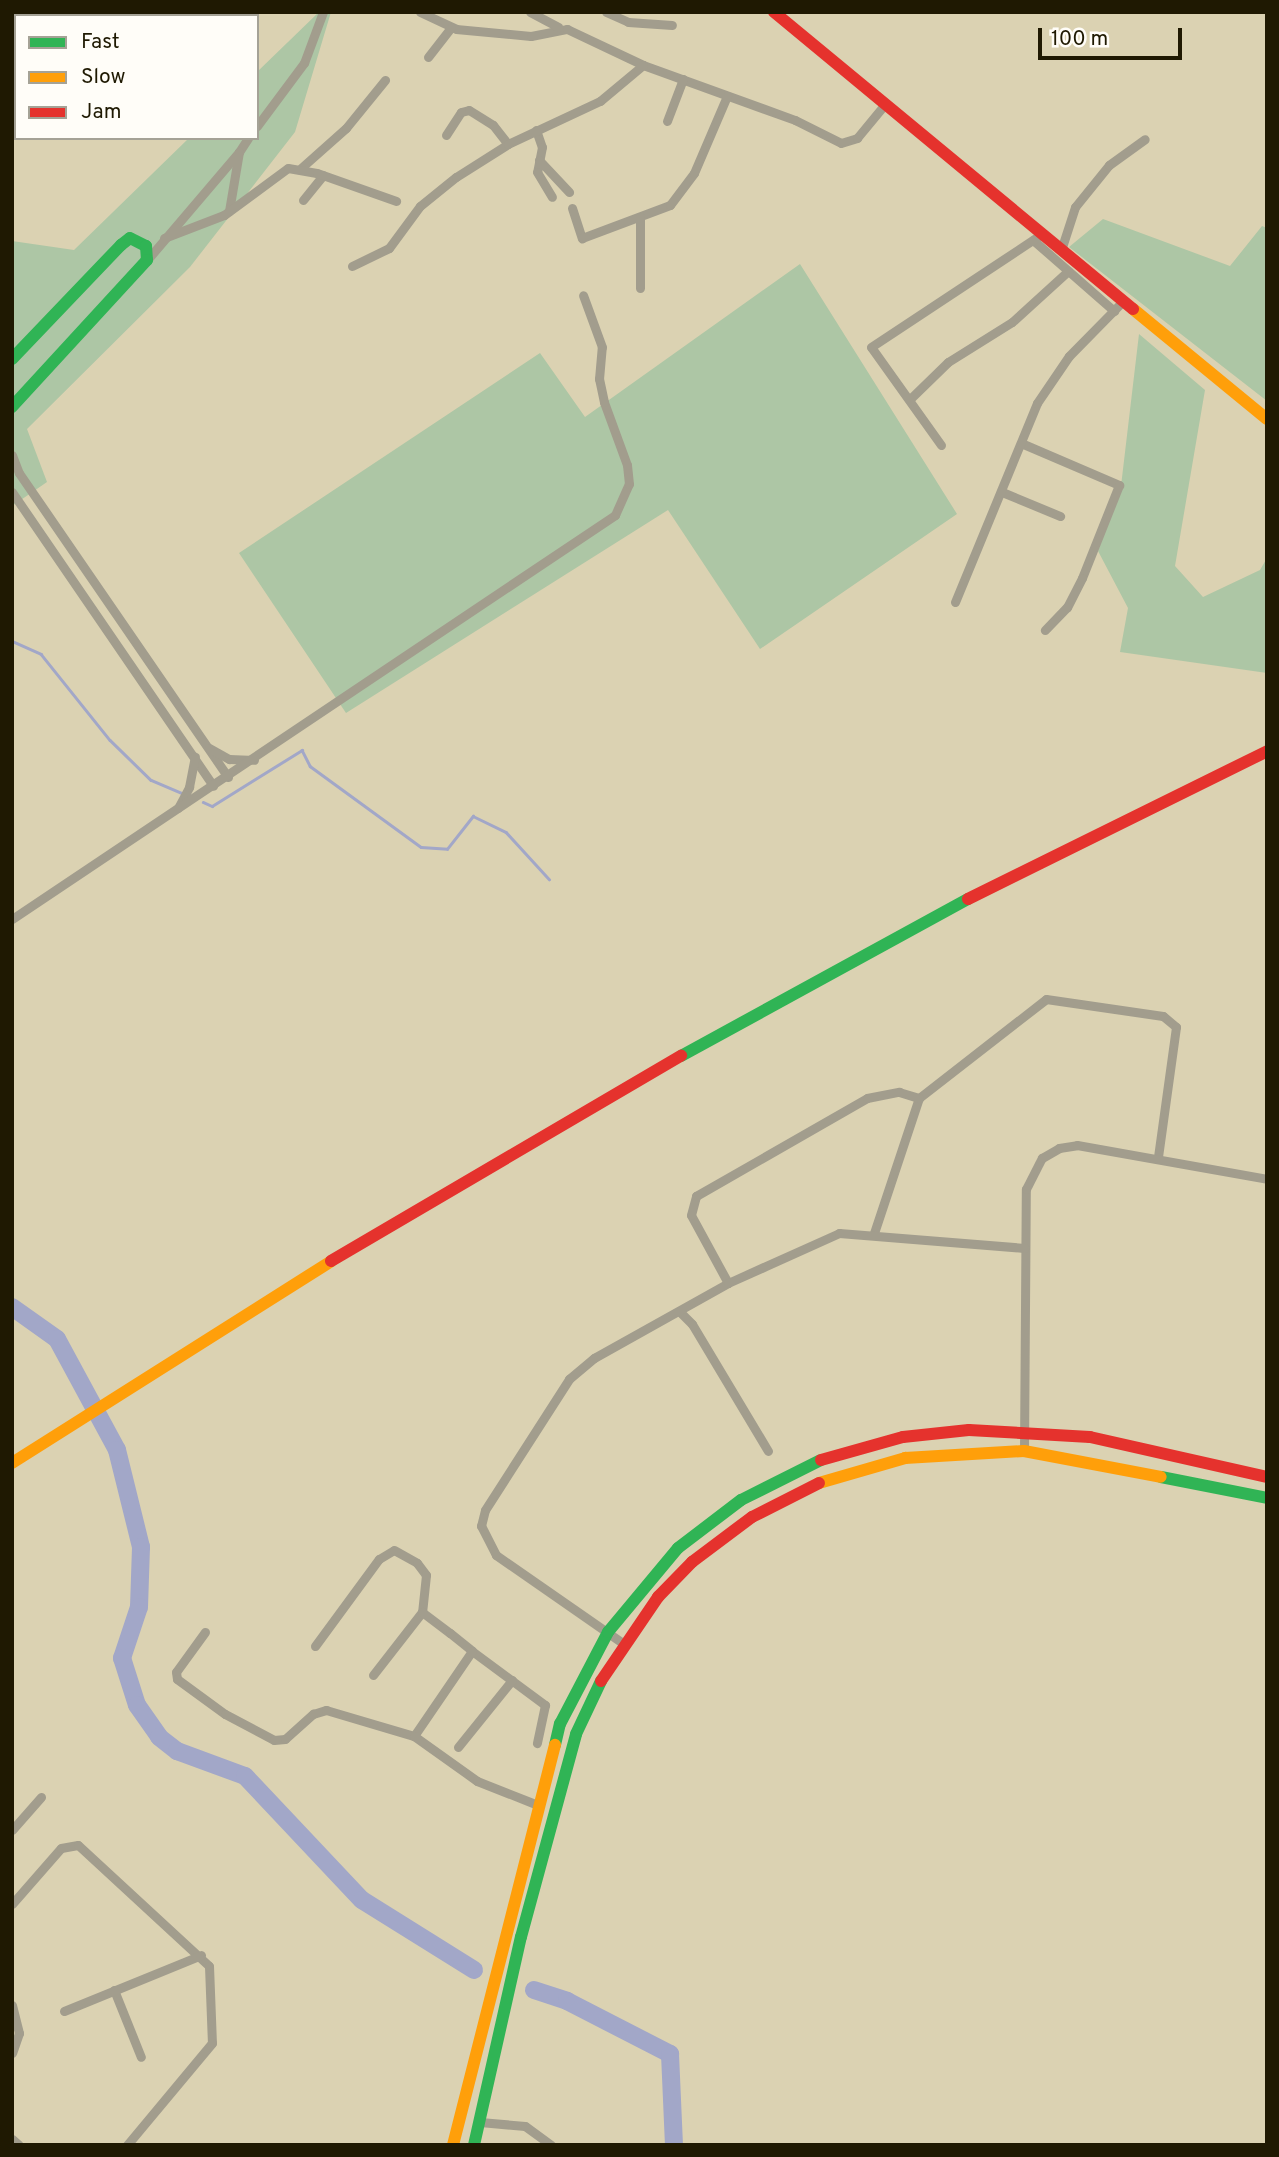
<!DOCTYPE html>
<html>
<head>
<meta charset="utf-8">
<style>
  body { margin:0 }
  #map { position:relative; width:1279px; height:2157px; overflow:hidden; background:#dbd2b2; font-family:Overpass,sans-serif }
  div>[style] { position:absolute }
  [style*='--x'] { left:calc(var(--x)*1px); top:calc(var(--y)*1px); width:calc(var(--w)*1px); rotate:calc(var(--a)*1deg) }
  .green>* { inset:0; background:#adc6a5 }
  .stream>* { height:2.5px; margin:-1.25px; padding:0 1.25px; transform-origin:1.25px; border-radius:1.25px; background:#a2a7c8 }
  .river>* { height:18px; margin:-9px; padding:0 9px; transform-origin:9px; border-radius:9px; background:#a2a7c8 }
  .street>* { height:9px; margin:-4.5px; padding:0 4.5px; transform-origin:4.5px; border-radius:4.5px; background:#a29d8d }
  .fast>* { height:12px; margin:-6px; padding:0 6px; transform-origin:6px; border-radius:6px; background:#30b455 }
  .slow>* { height:12px; margin:-6px; padding:0 6px; transform-origin:6px; border-radius:6px; background:#ff9f0a }
  .jam>* { height:12px; margin:-6px; padding:0 6px; transform-origin:6px; border-radius:6px; background:#e5322d }
  span { translate:-50% -50%; white-space:nowrap; text-align:center; line-height:1.15; -webkit-text-stroke:6px #fffdf8; paint-order:stroke }
  .frame { position:absolute; inset:0; border:14px solid #1f1902; pointer-events:none }
  .legend { position:absolute; left:14px; top:14px; width:245px; height:126px; box-sizing:border-box; background:#fffdf8; border:2px solid #a5a296; margin:0; padding:9px 12px; list-style:none; font-size:21px; color:#1f1902 }
  .legend li { display:flex; align-items:center; gap:14px; height:35px }
  .legend b { width:35px; border:2px solid #a5a296 }
  .scale { position:absolute; left:1038px; top:28px; width:144px; height:32px; box-sizing:border-box; border:4px solid #1f1902; border-top:0; padding-left:9px; font-size:21px; line-height:24px; white-space:nowrap; color:#1f1902; -webkit-text-stroke:5px #fffdf8; paint-order:stroke }
</style>
</head>
<body>
<div id="map">
  <div class="green">
    <i style="clip-path:polygon(319px 12px,331px 12px,295px 132px,190px 267px,27px 429px,47px 482px,12px 506px,12px 241px,74px 250px,189px 138px,257px 138px,257px 72px)"></i>
    <i style="clip-path:polygon(1103px 219px,1230px 266px,1262px 226px,1267px 228px,1267px 401px,1069px 247px)"></i>
    <i style="clip-path:polygon(800px 264px,957px 514px,760px 649px,668px 510px,346px 713px,239px 553px,540px 353px,585px 417px)"></i>
    <i style="clip-path:polygon(1139px 334px,1205px 390px,1175px 566px,1203px 597px,1260px 570px,1267px 558px,1267px 673px,1120px 652px,1128px 608px,1098px 551px,1121px 486px)"></i>
  </div>
  <div class="stream">
    <i style="--x:12;--y:641;--w:32;--a:24"></i>
    <i style="--x:41;--y:654;--w:110;--a:51.3"></i>
    <i style="--x:110;--y:740;--w:57;--a:44.3"></i>
    <i style="--x:151;--y:780;--w:34;--a:23"></i>
    <i style="--x:203;--y:802;--w:10;--a:24"></i>
    <i style="--x:212;--y:806;--w:106;--a:-31.9"></i>
    <i style="--x:302;--y:750;--w:18;--a:63"></i>
    <i style="--x:310;--y:766;--w:137;--a:36.1"></i>
    <i style="--x:421;--y:847;--w:26;--a:4"></i>
    <i style="--x:447;--y:849;--w:42;--a:-51.8"></i>
    <i style="--x:473;--y:816;--w:37;--a:26"></i>
    <i style="--x:506;--y:832;--w:64;--a:47.5"></i>
  </div>
  <div class="river">
    <i style="--x:12;--y:1307;--w:55;--a:35.4"></i>
    <i style="--x:57;--y:1339;--w:126;--a:61.6"></i>
    <i style="--x:117;--y:1450;--w:100;--a:76.1"></i>
    <i style="--x:141;--y:1547;--w:60;--a:91.9"></i>
    <i style="--x:139;--y:1607;--w:54;--a:108.4"></i>
    <i style="--x:122;--y:1658;--w:49;--a:72.3"></i>
    <i style="--x:137;--y:1705;--w:39;--a:55"></i>
    <i style="--x:159;--y:1737;--w:23;--a:38"></i>
    <i style="--x:177;--y:1751;--w:72;--a:20.2"></i>
    <i style="--x:245;--y:1776;--w:170;--a:46.7"></i>
    <i style="--x:362;--y:1900;--w:132;--a:32"></i>
    <i style="--x:534;--y:1990;--w:35;--a:18"></i>
    <i style="--x:567;--y:2001;--w:116;--a:27.2"></i>
    <i style="--x:670;--y:2054;--w:91;--a:87.5"></i>
  </div>
  <div class="street">
    <i style="--x:420;--y:12;--w:40;--a:25"></i>
    <i style="--x:456;--y:29;--w:75;--a:5.3"></i>
    <i style="--x:531;--y:36;--w:37;--a:-11"></i>
    <i style="--x:567;--y:29;--w:84;--a:25.3"></i>
    <i style="--x:643;--y:65;--w:162;--a:19.9"></i>
    <i style="--x:795;--y:120;--w:51;--a:26.6"></i>
    <i style="--x:841;--y:143;--w:17;--a:-17"></i>
    <i style="--x:857;--y:138;--w:44;--a:-50.5"></i>
    <i style="--x:530;--y:12;--w:32;--a:28"></i>
    <i style="--x:606;--y:12;--w:24;--a:24"></i>
    <i style="--x:628;--y:22;--w:44;--a:3.9"></i>
    <i style="--x:428;--y:57;--w:37;--a:-52"></i>
    <i style="--x:667;--y:121;--w:45;--a:-69.1"></i>
    <i style="--x:257;--y:126;--w:79;--a:-53.3"></i>
    <i style="--x:304;--y:63;--w:54;--a:-69.6"></i>
    <i style="--x:536;--y:130;--w:18;--a:71"></i>
    <i style="--x:542;--y:147;--w:25;--a:101"></i>
    <i style="--x:537;--y:172;--w:29;--a:59"></i>
    <i style="--x:446;--y:135;--w:27;--a:-57"></i>
    <i style="--x:461;--y:112;--w:8;--a:-14"></i>
    <i style="--x:469;--y:110;--w:28;--a:32"></i>
    <i style="--x:493;--y:125;--w:24;--a:52"></i>
    <i style="--x:539;--y:160;--w:44;--a:46.8"></i>
    <i style="--x:301;--y:168;--w:60;--a:-41.6"></i>
    <i style="--x:346;--y:128;--w:62;--a:-50.9"></i>
    <i style="--x:303;--y:200;--w:32;--a:-51"></i>
    <i style="--x:572;--y:208;--w:32;--a:72"></i>
    <i style="--x:582;--y:238;--w:94;--a:-20.6"></i>
    <i style="--x:670;--y:205;--w:40;--a:-53"></i>
    <i style="--x:694;--y:173;--w:84;--a:-66.8"></i>
    <i style="--x:229;--y:211;--w:60;--a:-80.4"></i>
    <i style="--x:239;--y:152;--w:17;--a:-57"></i>
    <i style="--x:164;--y:238;--w:64;--a:-21"></i>
    <i style="--x:224;--y:215;--w:79;--a:-36.3"></i>
    <i style="--x:288;--y:168;--w:29;--a:10"></i>
    <i style="--x:317;--y:173;--w:84;--a:19.5"></i>
    <i style="--x:1033;--y:240;--w:108;--a:41.2"></i>
    <i style="--x:1062;--y:247;--w:42;--a:-72"></i>
    <i style="--x:1075;--y:207;--w:54;--a:-51"></i>
    <i style="--x:1109;--y:165;--w:44;--a:-35.8"></i>
    <i style="--x:147;--y:260;--w:142;--a:-49.6"></i>
    <i style="--x:352;--y:266;--w:41;--a:-25.9"></i>
    <i style="--x:389;--y:248;--w:52;--a:-53.6"></i>
    <i style="--x:420;--y:206;--w:46;--a:-38.9"></i>
    <i style="--x:456;--y:177;--w:62;--a:-32.4"></i>
    <i style="--x:508;--y:144;--w:102;--a:-25.1"></i>
    <i style="--x:600;--y:101;--w:56;--a:-39.9"></i>
    <i style="--x:640;--y:288;--w:71;--a:-90"></i>
    <i style="--x:910;--y:399;--w:53;--a:-44.2"></i>
    <i style="--x:948;--y:362;--w:75;--a:-32"></i>
    <i style="--x:1012;--y:322;--w:76;--a:-42.3"></i>
    <i style="--x:1021;--y:443;--w:107;--a:23.2"></i>
    <i style="--x:1119;--y:485;--w:100;--a:111.7"></i>
    <i style="--x:1082;--y:578;--w:33;--a:117"></i>
    <i style="--x:1067;--y:607;--w:32;--a:134"></i>
    <i style="--x:941;--y:445;--w:120;--a:-125.5"></i>
    <i style="--x:871;--y:347;--w:206;--a:-33.5"></i>
    <i style="--x:12;--y:455;--w:19;--a:69"></i>
    <i style="--x:19;--y:473;--w:369;--a:55.5"></i>
    <i style="--x:12;--y:492;--w:356;--a:55.6"></i>
    <i style="--x:1002;--y:492;--w:63;--a:22.5"></i>
    <i style="--x:955;--y:602;--w:215;--a:-67.6"></i>
    <i style="--x:1037;--y:403;--w:57;--a:-55.8"></i>
    <i style="--x:1069;--y:356;--w:78;--a:-45.5"></i>
    <i style="--x:209;--y:748;--w:23;--a:29"></i>
    <i style="--x:229;--y:759;--w:25;--a:2"></i>
    <i style="--x:178;--y:808;--w:24;--a:-62"></i>
    <i style="--x:189;--y:787;--w:31;--a:-79"></i>
    <i style="--x:12;--y:919;--w:726;--a:-33.82"></i>
    <i style="--x:615;--y:515;--w:34;--a:-66"></i>
    <i style="--x:629;--y:484;--w:19;--a:-96"></i>
    <i style="--x:627;--y:465;--w:67;--a:-110.1"></i>
    <i style="--x:604;--y:402;--w:24;--a:-102"></i>
    <i style="--x:599;--y:379;--w:32;--a:-85"></i>
    <i style="--x:602;--y:347;--w:55;--a:-110.1"></i>
    <i style="--x:874;--y:1233;--w:142;--a:-71.6"></i>
    <i style="--x:919;--y:1098;--w:161;--a:-37.9"></i>
    <i style="--x:1046;--y:999;--w:118;--a:8.3"></i>
    <i style="--x:1163;--y:1016;--w:17;--a:40"></i>
    <i style="--x:1176;--y:1027;--w:130;--a:97.9"></i>
    <i style="--x:728;--y:1283;--w:77;--a:-118.6"></i>
    <i style="--x:691;--y:1215;--w:20;--a:-75"></i>
    <i style="--x:696;--y:1196;--w:197;--a:-29.8"></i>
    <i style="--x:867;--y:1098;--w:33;--a:-11"></i>
    <i style="--x:899;--y:1092;--w:21;--a:17"></i>
    <i style="--x:680;--y:1312;--w:17;--a:45"></i>
    <i style="--x:692;--y:1324;--w:148;--a:59.1"></i>
    <i style="--x:1024;--y:1451;--w:262;--a:-89.6"></i>
    <i style="--x:1026;--y:1189;--w:35;--a:-63"></i>
    <i style="--x:1042;--y:1158;--w:20;--a:-30"></i>
    <i style="--x:1059;--y:1148;--w:18;--a:-9"></i>
    <i style="--x:1077;--y:1145;--w:193;--a:10.1"></i>
    <i style="--x:205;--y:1632;--w:49;--a:125.9"></i>
    <i style="--x:176;--y:1672;--w:7;--a:82"></i>
    <i style="--x:177;--y:1679;--w:59;--a:36.1"></i>
    <i style="--x:225;--y:1714;--w:55;--a:28"></i>
    <i style="--x:274;--y:1740;--w:11;--a:-5"></i>
    <i style="--x:285;--y:1739;--w:38;--a:-42"></i>
    <i style="--x:313;--y:1714;--w:14;--a:-17"></i>
    <i style="--x:326;--y:1710;--w:92;--a:16.5"></i>
    <i style="--x:624;--y:1644;--w:156;--a:-145.2"></i>
    <i style="--x:496;--y:1555;--w:33;--a:-117"></i>
    <i style="--x:481;--y:1526;--w:16;--a:-76"></i>
    <i style="--x:485;--y:1510;--w:156;--a:-57.3"></i>
    <i style="--x:569;--y:1379;--w:33;--a:-40"></i>
    <i style="--x:594;--y:1358;--w:154;--a:-29.2"></i>
    <i style="--x:728;--y:1283;--w:122;--a:-24.2"></i>
    <i style="--x:839;--y:1233;--w:186;--a:4.6"></i>
    <i style="--x:315;--y:1646;--w:108;--a:-53.7"></i>
    <i style="--x:379;--y:1559;--w:17;--a:-31"></i>
    <i style="--x:394;--y:1550;--w:26;--a:29"></i>
    <i style="--x:417;--y:1563;--w:15;--a:53"></i>
    <i style="--x:426;--y:1575;--w:37;--a:96"></i>
    <i style="--x:472;--y:1651;--w:91;--a:36.5"></i>
    <i style="--x:545;--y:1705;--w:39;--a:102"></i>
    <i style="--x:373;--y:1675;--w:80;--a:-52.1"></i>
    <i style="--x:422;--y:1612;--w:35;--a:37"></i>
    <i style="--x:450;--y:1633;--w:28;--a:39"></i>
    <i style="--x:472;--y:1651;--w:103;--a:124.3"></i>
    <i style="--x:414;--y:1736;--w:77;--a:35.5"></i>
    <i style="--x:477;--y:1781;--w:66;--a:21.5"></i>
    <i style="--x:458;--y:1747;--w:86;--a:-51.1"></i>
    <i style="--x:12;--y:1830;--w:44;--a:-48.7"></i>
    <i style="--x:12;--y:1904;--w:74;--a:-48.8"></i>
    <i style="--x:61;--y:1848;--w:17;--a:-10"></i>
    <i style="--x:78;--y:1845;--w:178;--a:42.7"></i>
    <i style="--x:209;--y:1966;--w:77;--a:87.8"></i>
    <i style="--x:212;--y:2043;--w:133;--a:129.8"></i>
    <i style="--x:114;--y:1990;--w:72;--a:68.1"></i>
    <i style="--x:12;--y:2005;--w:29;--a:76"></i>
    <i style="--x:19;--y:2033;--w:21;--a:109"></i>
    <i style="--x:64;--y:2011;--w:148;--a:-22.2"></i>
    <i style="--x:480;--y:2122;--w:45;--a:5.1"></i>
    <i style="--x:525;--y:2126;--w:32;--a:36"></i>
    <i style="--x:12;--y:2139;--w:9;--a:41"></i>
  </div>
  <div class="fast">
    <i style="--x:12;--y:359;--w:158;--a:-46.3"></i>
    <i style="--x:121;--y:245;--w:11;--a:-38"></i>
    <i style="--x:130;--y:238;--w:18;--a:27"></i>
    <i style="--x:146;--y:246;--w:14;--a:86"></i>
    <i style="--x:147;--y:260;--w:200;--a:132.6"></i>
    <i style="--x:681;--y:1056;--w:327;--a:-28.7"></i>
    <i style="--x:1161;--y:1477;--w:108;--a:11.2"></i>
    <i style="--x:555;--y:1745;--w:22;--a:-77"></i>
    <i style="--x:560;--y:1724;--w:104;--a:-62.4"></i>
    <i style="--x:608;--y:1632;--w:109;--a:-50.2"></i>
    <i style="--x:678;--y:1548;--w:79;--a:-37.3"></i>
    <i style="--x:741;--y:1500;--w:89;--a:-26.6"></i>
    <i style="--x:474;--y:2145;--w:213;--a:-77.3"></i>
    <i style="--x:521;--y:1937;--w:210;--a:-74.8"></i>
    <i style="--x:576;--y:1734;--w:59;--a:-64.7"></i>
  </div>
  <div class="slow">
    <i style="--x:1133;--y:309;--w:173;--a:39.4"></i>
    <i style="--x:12;--y:1463;--w:378;--a:-32.3"></i>
    <i style="--x:819;--y:1483;--w:90;--a:-16.2"></i>
    <i style="--x:905;--y:1458;--w:119;--a:-3.4"></i>
    <i style="--x:1024;--y:1451;--w:139;--a:10.7"></i>
    <i style="--x:453;--y:2145;--w:413;--a:-75.7"></i>
  </div>
  <div class="jam">
    <i style="--x:774;--y:12;--w:466;--a:39.6"></i>
    <i style="--x:968;--y:899;--w:334;--a:-26.3"></i>
    <i style="--x:331;--y:1261;--w:406;--a:-30.4"></i>
    <i style="--x:821;--y:1460;--w:85;--a:-15.7"></i>
    <i style="--x:903;--y:1437;--w:66;--a:-6.1"></i>
    <i style="--x:969;--y:1430;--w:121;--a:3.3"></i>
    <i style="--x:1090;--y:1437;--w:181;--a:12.7"></i>
    <i style="--x:601;--y:1681;--w:102;--a:-55.8"></i>
    <i style="--x:658;--y:1597;--w:49;--a:-45.8"></i>
    <i style="--x:692;--y:1562;--w:75;--a:-36.9"></i>
    <i style="--x:752;--y:1517;--w:75;--a:-26.9"></i>
  </div>
  <div class="frame"></div>
  <ul class="legend">
  <li><b style="height:9px;background:#30b455"></b>Fast</li>
  <li><b style="height:9px;background:#ff9f0a"></b>Slow</li>
  <li><b style="height:9px;background:#e5322d"></b>Jam</li>
  </ul>
  <div class="scale">100 m</div>
</div>
</body>
</html>
